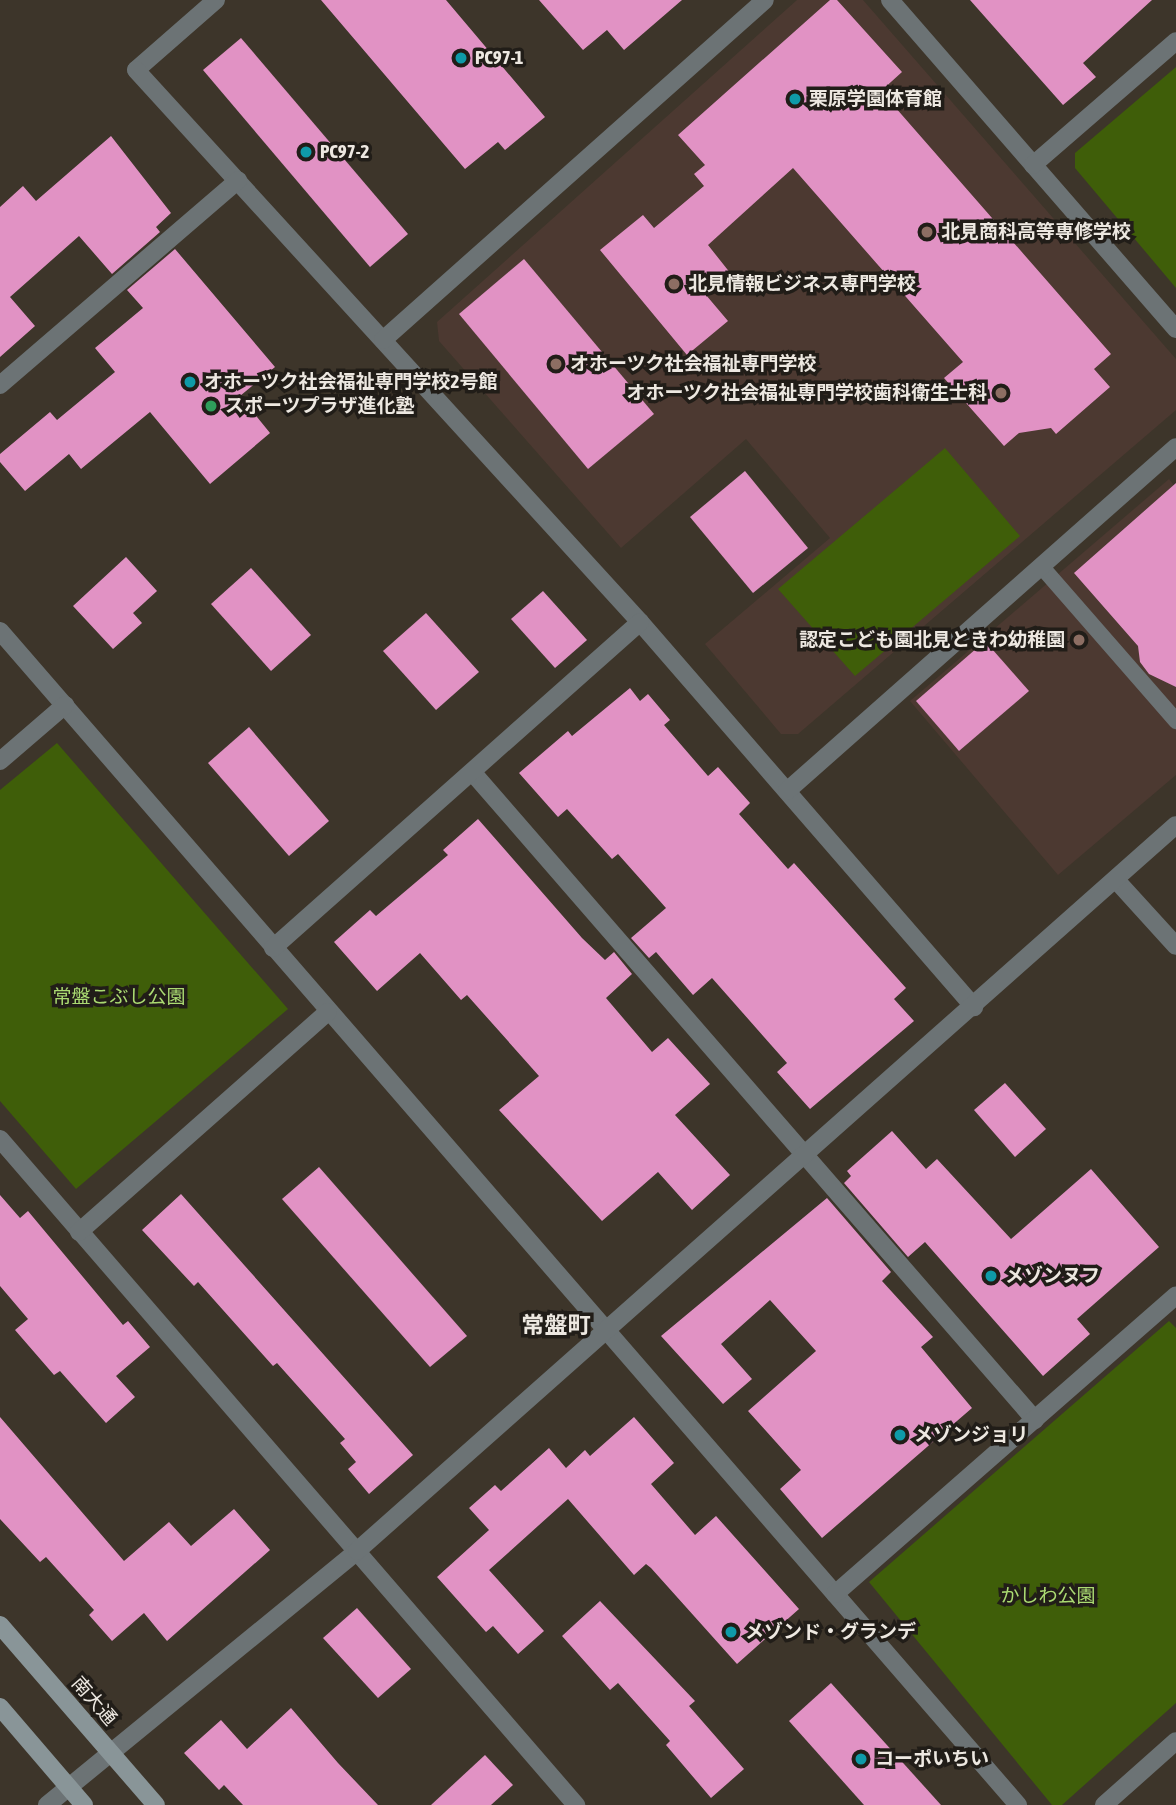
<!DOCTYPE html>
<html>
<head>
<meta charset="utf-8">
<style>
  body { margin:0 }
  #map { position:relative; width:1176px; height:1805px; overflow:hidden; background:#3d352a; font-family:"Asap Condensed","Noto Sans JP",sans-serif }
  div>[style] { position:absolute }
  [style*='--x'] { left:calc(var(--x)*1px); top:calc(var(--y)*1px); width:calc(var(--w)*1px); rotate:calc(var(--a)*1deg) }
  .education>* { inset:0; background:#4c3931 }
  .green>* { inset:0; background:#3f5e09 }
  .building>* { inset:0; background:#e192c4 }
  .lane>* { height:16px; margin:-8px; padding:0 8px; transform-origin:8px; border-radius:8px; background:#6c7375 }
  .street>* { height:18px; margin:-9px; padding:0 9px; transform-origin:9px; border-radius:9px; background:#6c7375 }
  .secondary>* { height:18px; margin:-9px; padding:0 9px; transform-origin:9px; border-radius:9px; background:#899598 }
  .dots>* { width:19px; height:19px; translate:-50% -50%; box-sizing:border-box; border:4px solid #211d18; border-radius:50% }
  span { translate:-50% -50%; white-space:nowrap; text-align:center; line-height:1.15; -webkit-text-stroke:7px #211d18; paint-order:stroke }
  .poi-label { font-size:19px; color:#ede8e1; font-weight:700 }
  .left { translate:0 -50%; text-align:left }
  .right { translate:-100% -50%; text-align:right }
  .park-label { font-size:19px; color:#abdb72 }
  .street-label { font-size:19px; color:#ede8e1 }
  .quarter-label { font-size:23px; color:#ede8e1; font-weight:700 }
</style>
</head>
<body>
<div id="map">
  <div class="education">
    <i style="clip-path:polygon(797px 0,863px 0,1176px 359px,1176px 410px,798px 734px,781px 734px,705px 644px,830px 538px,746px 439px,621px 548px,439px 341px,437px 322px)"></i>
    <i style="clip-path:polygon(1169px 479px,1176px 488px,1176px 775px,1058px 875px,910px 701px)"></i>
  </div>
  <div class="green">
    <i style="clip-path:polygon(1176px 67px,1176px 288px,1075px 168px,1075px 153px)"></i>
    <i style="clip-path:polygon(945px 448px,1020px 536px,855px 676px,778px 589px)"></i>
    <i style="clip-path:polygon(57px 743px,288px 1009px,76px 1189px,0 1101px,0 790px)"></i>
    <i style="clip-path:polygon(1169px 1321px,1176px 1328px,1176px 1703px,1062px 1805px,1052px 1805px,869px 1582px)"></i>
  </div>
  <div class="building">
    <i style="clip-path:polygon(321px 0,446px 0,545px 117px,505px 150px,498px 142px,465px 169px)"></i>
    <i style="clip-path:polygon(539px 0,682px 0,624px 50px,607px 30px,583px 50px)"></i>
    <i style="clip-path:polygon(830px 0,837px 0,902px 72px,881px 91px,1111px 354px,1094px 369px,1110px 387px,1056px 434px,1051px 428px,1019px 433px,1004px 446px,944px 378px,963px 362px,793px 168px,708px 245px,731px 274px,706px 295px,728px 321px,687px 355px,600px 250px,643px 215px,654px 228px,704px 186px,694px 174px,705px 165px,678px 135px)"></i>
    <i style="clip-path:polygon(970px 0,1152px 0,1083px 63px,1096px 77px,1063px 105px)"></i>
    <i style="clip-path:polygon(241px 38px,408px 234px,370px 267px,203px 70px)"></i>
    <i style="clip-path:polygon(111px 136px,171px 213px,156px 227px,160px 232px,112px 274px,79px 236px,10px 297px,35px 326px,0 357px,0 207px,23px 186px,36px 201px)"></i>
    <i style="clip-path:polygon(175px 249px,275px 367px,240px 396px,270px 433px,210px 484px,150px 412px,81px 469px,69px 454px,25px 491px,0 462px,0 454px,50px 412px,57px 420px,115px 372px,95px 348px,143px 308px,127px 290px)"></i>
    <i style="clip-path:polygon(524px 259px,654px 414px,588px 469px,459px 314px)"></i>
    <i style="clip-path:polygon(745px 471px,808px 548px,753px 593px,690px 517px)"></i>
    <i style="clip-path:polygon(1176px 483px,1176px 687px,1149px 674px,1140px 662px,1138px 646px,1074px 573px)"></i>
    <i style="clip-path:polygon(126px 557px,157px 591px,133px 613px,142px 623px,113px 649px,73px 606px)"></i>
    <i style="clip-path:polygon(251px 568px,311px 635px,271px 671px,211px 604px)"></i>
    <i style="clip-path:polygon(543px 591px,587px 640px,555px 668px,511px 619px)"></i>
    <i style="clip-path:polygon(426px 613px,479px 672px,436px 710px,383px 651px)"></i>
    <i style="clip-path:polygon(985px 641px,1029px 691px,959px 751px,916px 701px)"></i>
    <i style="clip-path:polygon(630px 688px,640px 701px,648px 694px,670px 720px,664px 725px,708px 776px,718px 767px,750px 803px,739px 814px,788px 869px,794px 863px,906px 988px,894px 999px,914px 1021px,810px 1109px,777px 1072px,787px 1063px,712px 978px,693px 995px,656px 952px,649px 958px,631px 938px,666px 908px,618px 854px,612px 859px,567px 809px,558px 817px,519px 773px,568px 731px,572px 736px)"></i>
    <i style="clip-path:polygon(249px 727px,329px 821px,289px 856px,208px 763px)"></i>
    <i style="clip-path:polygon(478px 819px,582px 938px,605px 960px,614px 952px,632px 974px,606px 998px,652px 1052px,668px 1038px,710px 1084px,675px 1115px,730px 1175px,692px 1210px,658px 1172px,602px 1221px,499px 1110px,539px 1076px,467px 995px,461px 1000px,420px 953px,377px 991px,334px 942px,370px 910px,376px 916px,448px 855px,443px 850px)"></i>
    <i style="clip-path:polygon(1005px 1083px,1046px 1129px,1015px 1157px,974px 1110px)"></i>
    <i style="clip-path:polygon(892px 1131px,926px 1169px,937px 1159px,1011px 1239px,1091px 1169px,1159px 1247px,1077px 1319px,1090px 1334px,1043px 1376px,925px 1242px,908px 1257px,844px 1183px,851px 1176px,847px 1171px)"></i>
    <i style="clip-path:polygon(319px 1167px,467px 1336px,430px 1367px,282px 1199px)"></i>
    <i style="clip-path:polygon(181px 1194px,413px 1455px,369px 1494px,348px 1469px,356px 1462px,340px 1443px,345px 1439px,277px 1363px,273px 1366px,198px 1282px,194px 1286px,142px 1230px)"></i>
    <i style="clip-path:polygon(0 1195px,20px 1218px,28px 1211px,123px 1325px,128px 1321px,150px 1347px,116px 1376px,135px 1397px,106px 1423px,60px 1371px,54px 1375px,15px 1330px,28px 1319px,0 1286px)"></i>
    <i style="clip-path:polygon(827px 1198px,891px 1272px,882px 1281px,933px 1337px,921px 1347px,972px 1408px,822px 1538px,780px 1489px,801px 1470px,748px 1411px,816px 1351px,770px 1300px,721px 1344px,752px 1379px,723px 1404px,661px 1336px)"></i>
    <i style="clip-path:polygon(0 1417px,124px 1561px,169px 1522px,191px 1546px,234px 1509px,270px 1550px,167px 1641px,144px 1613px,112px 1641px,89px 1615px,94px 1610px,46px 1557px,40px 1562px,0 1519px)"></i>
    <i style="clip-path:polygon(634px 1417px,674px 1463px,651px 1484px,695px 1535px,716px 1516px,799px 1609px,737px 1664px,651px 1568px,646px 1564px,634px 1575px,568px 1499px,489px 1570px,544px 1631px,518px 1654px,493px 1626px,486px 1632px,437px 1577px,489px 1530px,469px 1508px,495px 1485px,501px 1491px,549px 1448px,566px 1468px,585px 1450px,590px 1456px)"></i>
    <i style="clip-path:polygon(600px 1601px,695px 1701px,689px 1706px,744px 1769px,711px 1798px,666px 1745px,670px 1741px,618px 1683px,610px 1690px,562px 1636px)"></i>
    <i style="clip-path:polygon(357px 1608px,411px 1669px,378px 1698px,323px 1638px)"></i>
    <i style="clip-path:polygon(831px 1683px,941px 1805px,864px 1805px,789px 1721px)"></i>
    <i style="clip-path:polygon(291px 1708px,338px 1763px,378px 1805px,243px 1805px,224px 1785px,219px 1790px,184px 1753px,221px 1720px,247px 1749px)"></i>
    <i style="clip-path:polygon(485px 1755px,513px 1785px,491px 1805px,431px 1805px)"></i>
  </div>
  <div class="lane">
    <i style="--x:1041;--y:566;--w:206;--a:48.9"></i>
  </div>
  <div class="street">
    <i style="--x:216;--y:0;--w:106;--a:138.8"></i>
    <i style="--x:136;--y:70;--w:747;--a:47.6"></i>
    <i style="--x:640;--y:622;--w:510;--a:49.06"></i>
    <i style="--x:890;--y:0;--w:436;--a:49"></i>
    <i style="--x:1033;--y:165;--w:189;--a:-40.9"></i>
    <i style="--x:383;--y:340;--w:511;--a:-41.67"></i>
    <i style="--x:0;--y:385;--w:314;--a:-40.7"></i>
    <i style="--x:0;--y:631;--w:1554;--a:49.07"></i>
    <i style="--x:0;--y:761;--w:86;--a:-40.7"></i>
    <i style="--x:473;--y:773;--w:857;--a:49.02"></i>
    <i style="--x:787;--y:791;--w:519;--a:-41.49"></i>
    <i style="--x:1116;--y:880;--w:89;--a:47.7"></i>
    <i style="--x:273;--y:948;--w:491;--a:-41.6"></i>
    <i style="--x:0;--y:1139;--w:881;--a:49.14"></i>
    <i style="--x:79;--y:1232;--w:332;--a:-41.5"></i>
    <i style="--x:835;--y:1594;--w:453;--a:-41.2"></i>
    <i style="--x:47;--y:1805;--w:401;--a:-39.3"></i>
    <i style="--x:357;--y:1551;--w:1094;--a:-41.56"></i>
    <i style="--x:1104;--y:1805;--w:96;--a:-41.6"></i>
  </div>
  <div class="secondary">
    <i style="--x:0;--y:1625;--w:238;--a:49.1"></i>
    <i style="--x:0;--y:1707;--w:129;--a:49.4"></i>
  </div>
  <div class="dots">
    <i style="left:461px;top:58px;background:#0f9aa8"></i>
    <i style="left:795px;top:99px;background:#0f9aa8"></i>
    <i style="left:306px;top:152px;background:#0f9aa8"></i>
    <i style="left:927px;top:232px;background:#8d6e63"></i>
    <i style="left:674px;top:284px;background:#8d6e63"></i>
    <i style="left:556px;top:364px;background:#8d6e63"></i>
    <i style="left:190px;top:382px;background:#0f9aa8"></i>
    <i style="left:1001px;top:393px;background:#8d6e63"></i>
    <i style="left:211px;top:406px;background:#2e9e5b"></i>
    <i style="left:1079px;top:640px;background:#8d6e63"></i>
    <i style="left:991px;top:1276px;background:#0f9aa8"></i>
    <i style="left:900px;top:1435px;background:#0f9aa8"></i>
    <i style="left:731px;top:1632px;background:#0f9aa8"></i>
    <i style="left:861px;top:1759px;background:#0f9aa8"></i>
  </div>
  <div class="poi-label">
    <span class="left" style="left:475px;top:58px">PC97-1</span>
    <span class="left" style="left:809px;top:99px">栗原学園体育館</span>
    <span class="left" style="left:320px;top:152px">PC97-2</span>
    <span class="left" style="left:941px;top:232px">北見商科高等専修学校</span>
    <span class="left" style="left:688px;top:284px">北見情報ビジネス専門学校</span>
    <span class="left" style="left:570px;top:364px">オホーツク社会福祉専門学校</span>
    <span class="left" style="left:204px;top:382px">オホーツク社会福祉専門学校2号館</span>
    <span class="right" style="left:987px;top:393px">オホーツク社会福祉専門学校歯科衛生士科</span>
    <span class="left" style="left:225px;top:406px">スポーツプラザ進化塾</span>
    <span class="right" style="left:1065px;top:640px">認定こども園北見ときわ幼稚園</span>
    <span class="left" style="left:1005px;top:1276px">メゾンヌフ</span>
    <span class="left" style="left:914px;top:1435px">メゾンジョリ</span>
    <span class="left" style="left:745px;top:1632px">メゾンド・グランデ</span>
    <span class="left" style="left:875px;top:1759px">コーポいちい</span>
  </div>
  <div class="park-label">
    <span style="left:119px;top:997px">常盤こぶし公園</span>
    <span style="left:1048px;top:1596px">かしわ公園</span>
  </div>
  <div class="street-label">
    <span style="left:94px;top:1701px;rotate:49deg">南大通</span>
  </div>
  <div class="quarter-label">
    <span style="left:556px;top:1325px">常盤町</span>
  </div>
</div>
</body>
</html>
